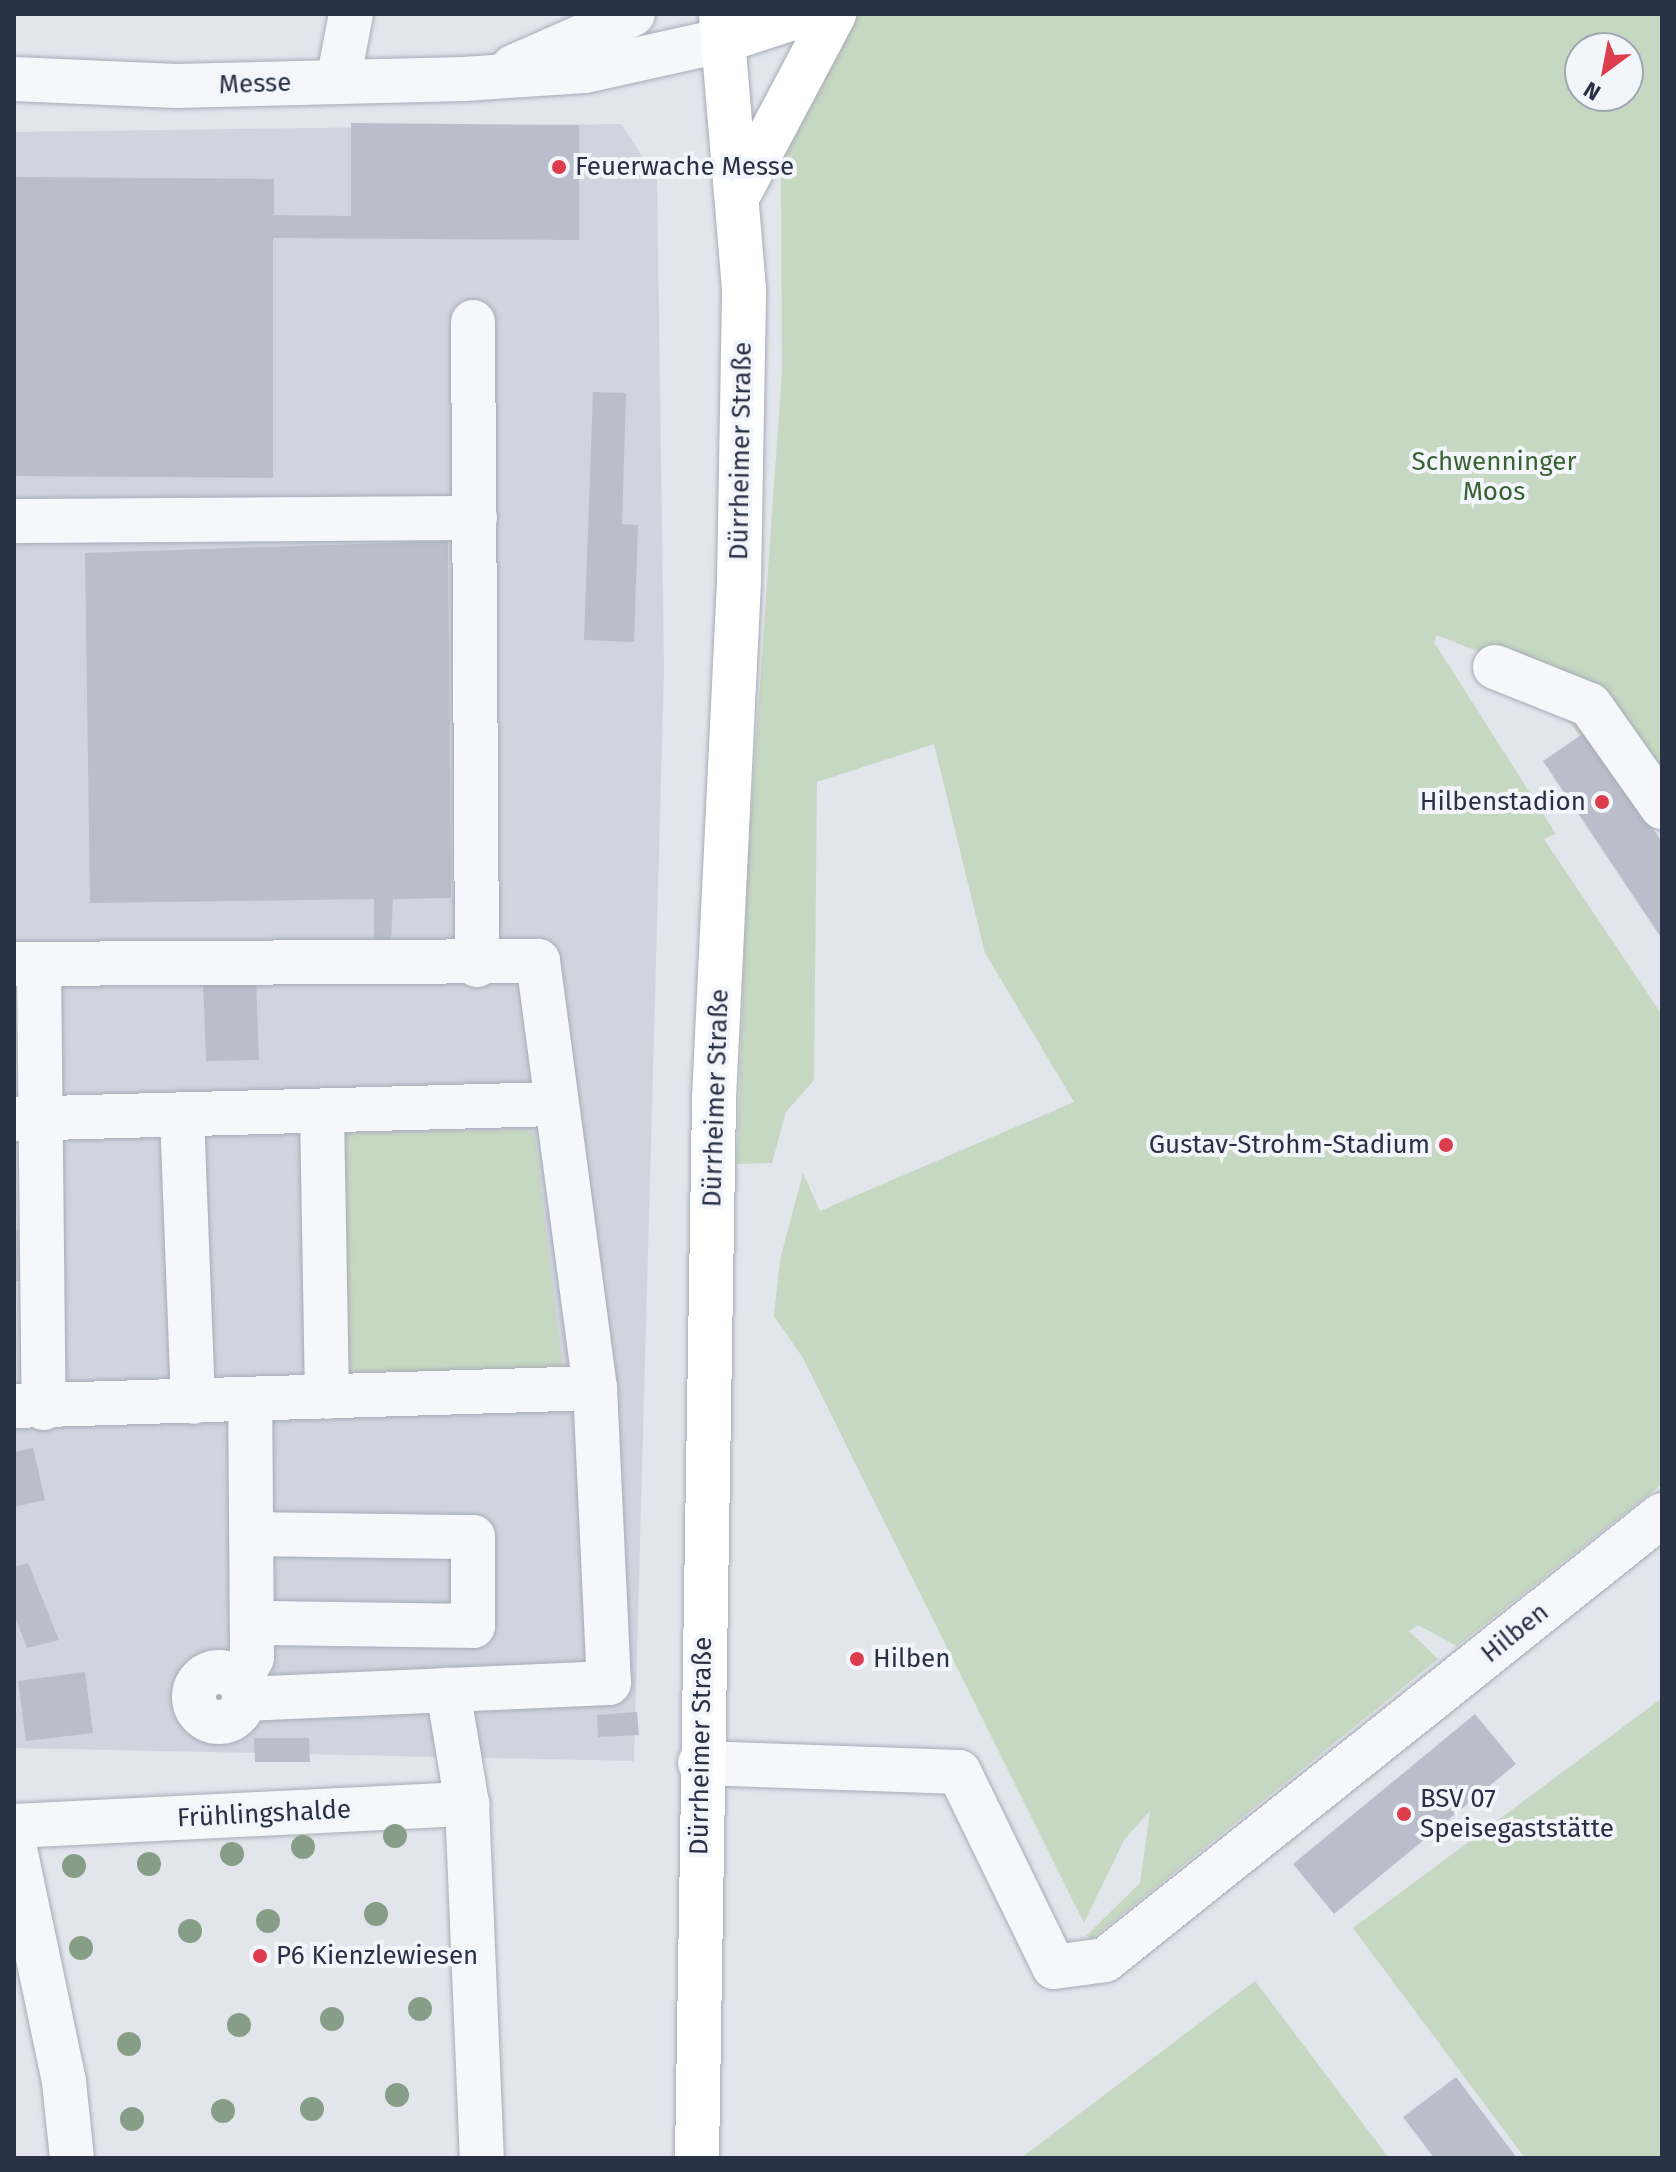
<!DOCTYPE html>
<html>
<head>
<meta charset="utf-8">
<style>
  body { margin:0 }
  #map { position:relative; width:1676px; height:2172px; overflow:hidden; background:#e2e5ec; font-family:"Fira Sans",sans-serif }
  div>[style] { position:absolute }
  [style*='--x'] { left:calc(var(--x)*1px); top:calc(var(--y)*1px); width:calc(var(--w)*1px); rotate:calc(var(--a)*1deg) }
  .built>* { inset:0; background:#d0d4de }
  .green>* { inset:0; background:#c6d7c2 }
  .building>* { inset:0; background:#b9beca }
  .roads { filter:drop-shadow(0 0 2px #a6abb7) drop-shadow(0 0 2px #a6abb7) }
  .minor>* { height:44px; margin:-22px; padding:0 22px; transform-origin:22px; border-radius:22px; background:#f6f7fa }
  .minor>.ring { margin:-22px; padding:0; box-sizing:content-box; background:none; border:44px solid #f6f7fa; border-radius:50% }
  .major>* { height:44px; margin:-22px; padding:0 22px; transform-origin:22px; border-radius:22px; background:#fff }
  .trees>* { width:24px; height:24px; margin:-12px; border-radius:50%; background:#869e87 }
  .dots>* { width:22px; height:22px; translate:-50% -50%; box-sizing:border-box; border:4px solid #f2f5f9; border-radius:50% }
  span { translate:-50% -50%; white-space:nowrap; text-align:center; line-height:1.15; -webkit-text-stroke:8px #f2f5f9; paint-order:stroke }
  .street-label { font-size:26px; color:#283146 }
  .poi-label { font-size:26px; color:#283146 }
  .left { translate:0 -50%; text-align:left }
  .right { translate:-100% -50%; text-align:right }
  .park-label { font-size:26px; color:#3a6334 }
  .frame { position:absolute; inset:0; border:16px solid #283146; pointer-events:none }
  .north { position:absolute; left:1564px; top:32px; width:80px; height:80px; box-sizing:border-box; background:#f2f5f9; border:2px solid #a1a7b1; border-radius:50%; rotate:212deg; font-size:22px; font-weight:700; line-height:32px; text-align:center; color:#283146 }
  .north::after { content:''; display:block; margin:auto; width:28px; height:36px; background:#dc3c4c; clip-path:polygon(50% 0,100% 100%,50% 72%,0 100%) }
</style>
</head>
<body>
<div id="map">
  <div class="built">
    <i style="clip-path:polygon(621px 124px,657px 179px,664px 670px,634px 1761px,14px 1748px,14px 132px)"></i>
  </div>
  <div class="green">
    <i style="clip-path:polygon(evenodd,860px 14px,1662px 14px,1662px 827px,1630px 806px,1536px 675px,1437px 635px,1434px 642px,1556px 834px,1544px 839px,1662px 1015px,1662px 1484px,1457px 1646px,1418px 1625px,1409px 1631px,1438px 1659px,1092px 1939px,1086px 1936px,1140px 1883px,1150px 1811px,1124px 1840px,1084px 1923px,803px 1358px,774px 1316px,780px 1260px,803px 1173px,820px 1211px,1074px 1102px,985px 953px,934px 744px,817px 782px,814px 1080px,786px 1112px,772px 1163px,737px 1164px,747px 869px,782px 371px,781px 176px,790px 118px,808px 73px,860px 14px,1580px 48px,1628px 48px,1628px 96px,1580px 96px,1580px 48px)"></i>
    <i style="clip-path:polygon(525px 1130px,535px 1138px,563px 1373px,340px 1377px,340px 1133px)"></i>
    <i style="clip-path:polygon(1662px 1698px,1662px 2158px,1525px 2158px,1353px 1928px)"></i>
    <i style="clip-path:polygon(1255px 1981px,1389px 2158px,1021px 2158px)"></i>
  </div>
  <div class="building">
    <i style="clip-path:polygon(351px 123px,579px 125px,579px 240px,273px 238px,273px 478px,14px 476px,14px 177px,274px 179px,274px 215px,351px 216px)"></i>
    <i style="clip-path:polygon(593px 392px,626px 393px,622px 524px,638px 525px,634px 642px,584px 640px)"></i>
    <i style="clip-path:polygon(448px 541px,451px 898px,393px 899px,391px 940px,374px 939px,374px 899px,90px 903px,85px 553px)"></i>
    <i style="clip-path:polygon(1587px 731px,1662px 842px,1662px 939px,1543px 761px)"></i>
    <i style="clip-path:polygon(256px 979px,259px 1060px,206px 1061px,203px 980px)"></i>
    <i style="clip-path:polygon(14px 1230px,28px 1230px,27px 1281px,14px 1281px)"></i>
    <i style="clip-path:polygon(33px 1448px,45px 1500px,14px 1507px,14px 1452px)"></i>
    <i style="clip-path:polygon(28px 1563px,59px 1640px,27px 1648px,14px 1614px,14px 1567px)"></i>
    <i style="clip-path:polygon(85px 1672px,93px 1733px,26px 1741px,18px 1681px)"></i>
    <i style="clip-path:polygon(637px 1712px,639px 1735px,598px 1737px,597px 1715px)"></i>
    <i style="clip-path:polygon(1475px 1714px,1516px 1764px,1334px 1914px,1293px 1864px)"></i>
    <i style="clip-path:polygon(254px 1738px,309px 1738px,310px 1762px,255px 1762px)"></i>
    <i style="clip-path:polygon(1456px 2077px,1517px 2158px,1434px 2158px,1403px 2117px)"></i>
  </div>
  <div class="roads">
    <div class="minor">
      <i style="--x:513;--y:67;--w:131;--a:-23.8"></i>
      <i style="--x:14;--y:79;--w:162;--a:2.5"></i>
      <i style="--x:176;--y:86;--w:288;--a:-1.4"></i>
      <i style="--x:464;--y:79;--w:121;--a:-3.8"></i>
      <i style="--x:585;--y:71;--w:143;--a:-12.5"></i>
      <i style="--x:338;--y:81;--w:68;--a:-79"></i>
      <i style="--x:473;--y:322;--w:643;--a:89.64"></i>
      <i style="--x:14;--y:521;--w:461;--a:-0.4"></i>
      <i style="--x:1495;--y:667;--w:102;--a:21.8"></i>
      <i style="--x:1590;--y:705;--w:125;--a:54.8"></i>
      <i style="--x:14;--y:964;--w:524;--a:-0.33"></i>
      <i style="--x:538;--y:961;--w:431;--a:82.4"></i>
      <i style="--x:595;--y:1388;--w:295;--a:87.3"></i>
      <i style="--x:609;--y:1683;--w:365;--a:177.5"></i>
      <i style="--x:39;--y:964;--w:444;--a:89.4"></i>
      <i style="--x:322;--y:1111;--w:286;--a:89"></i>
      <i style="--x:182;--y:1115;--w:287;--a:87.8"></i>
      <i style="--x:14;--y:1119;--w:542;--a:-1.59"></i>
      <i style="--x:14;--y:1406;--w:581;--a:-1.77"></i>
      <i style="--x:252;--y:1534;--w:221;--a:0.8"></i>
      <i style="--x:473;--y:1537;--w:89;--a:90"></i>
      <i style="--x:473;--y:1626;--w:220;--a:-179.2"></i>
      <i class="ring" style="left:194px;top:1672px;width:6px;height:6px"></i>
      <i style="--x:239;--y:1681;--w:26;--a:-61"></i>
      <i style="--x:252;--y:1658;--w:258;--a:-90.4"></i>
      <i style="--x:700;--y:1763;--w:259;--a:2"></i>
      <i style="--x:959;--y:1772;--w:217;--a:64"></i>
      <i style="--x:1054;--y:1967;--w:51;--a:-7.8"></i>
      <i style="--x:1105;--y:1960;--w:713;--a:-38.62"></i>
      <i style="--x:467;--y:1804;--w:354;--a:87.6"></i>
      <i style="--x:14;--y:1826;--w:454;--a:-2.8"></i>
      <i style="--x:467;--y:1804;--w:116;--a:-99.5"></i>
      <i style="--x:14;--y:1844;--w:243;--a:78.1"></i>
      <i style="--x:64;--y:2082;--w:76;--a:84"></i>
    </div>
    <div class="major">
      <i style="--x:725;--y:40;--w:84;--a:-18"></i>
      <i style="--x:741;--y:190;--w:199;--a:-62.1"></i>
      <i style="--x:697;--y:2158;--w:1060;--a:-89.08"></i>
      <i style="--x:714;--y:1098;--w:518;--a:-87.23"></i>
      <i style="--x:739;--y:581;--w:292;--a:-89"></i>
      <i style="--x:744;--y:289;--w:276;--a:-94.8"></i>
    </div>
  </div>
  <div class="trees">
    <i style="left:395px;top:1836px"></i>
    <i style="left:303px;top:1847px"></i>
    <i style="left:232px;top:1854px"></i>
    <i style="left:149px;top:1864px"></i>
    <i style="left:74px;top:1866px"></i>
    <i style="left:376px;top:1914px"></i>
    <i style="left:268px;top:1921px"></i>
    <i style="left:190px;top:1931px"></i>
    <i style="left:81px;top:1948px"></i>
    <i style="left:420px;top:2009px"></i>
    <i style="left:332px;top:2019px"></i>
    <i style="left:239px;top:2025px"></i>
    <i style="left:129px;top:2044px"></i>
    <i style="left:397px;top:2095px"></i>
    <i style="left:312px;top:2109px"></i>
    <i style="left:223px;top:2111px"></i>
    <i style="left:132px;top:2119px"></i>
  </div>
  <div class="dots">
    <i style="left:559px;top:167px;background:#dc3c4c"></i>
    <i style="left:1602px;top:802px;background:#dc3c4c"></i>
    <i style="left:1446px;top:1145px;background:#dc3c4c"></i>
    <i style="left:857px;top:1659px;background:#dc3c4c"></i>
    <i style="left:1404px;top:1814px;background:#dc3c4c"></i>
    <i style="left:260px;top:1956px;background:#dc3c4c"></i>
  </div>
  <div class="street-label">
    <span style="left:255px;top:84px;rotate:-2deg">Messe</span>
    <span style="left:741px;top:451px;rotate:-89deg">Dürrheimer Straße</span>
    <span style="left:716px;top:1098px;rotate:-88deg">Dürrheimer Straße</span>
    <span style="left:1515px;top:1633px;rotate:-39deg">Hilben</span>
    <span style="left:701px;top:1746px;rotate:-89deg">Dürrheimer Straße</span>
    <span style="left:264px;top:1814px;rotate:-3deg">Frühlingshalde</span>
  </div>
  <div class="poi-label">
    <span class="left" style="left:575px;top:167px">Feuerwache Messe</span>
    <span class="right" style="left:1586px;top:802px">Hilbenstadion</span>
    <span class="right" style="left:1430px;top:1145px">Gustav-Strohm-Stadium</span>
    <span class="left" style="left:873px;top:1659px">Hilben</span>
    <span class="left" style="left:1420px;top:1814px">BSV 07<br>Speisegaststätte</span>
    <span class="left" style="left:276px;top:1956px">P6 Kienzlewiesen</span>
  </div>
  <div class="park-label">
    <span style="left:1494px;top:477px">Schwenninger<br>Moos</span>
  </div>
  <div class="frame"></div>
  <div class="north">N</div>
</div>
</body>
</html>
